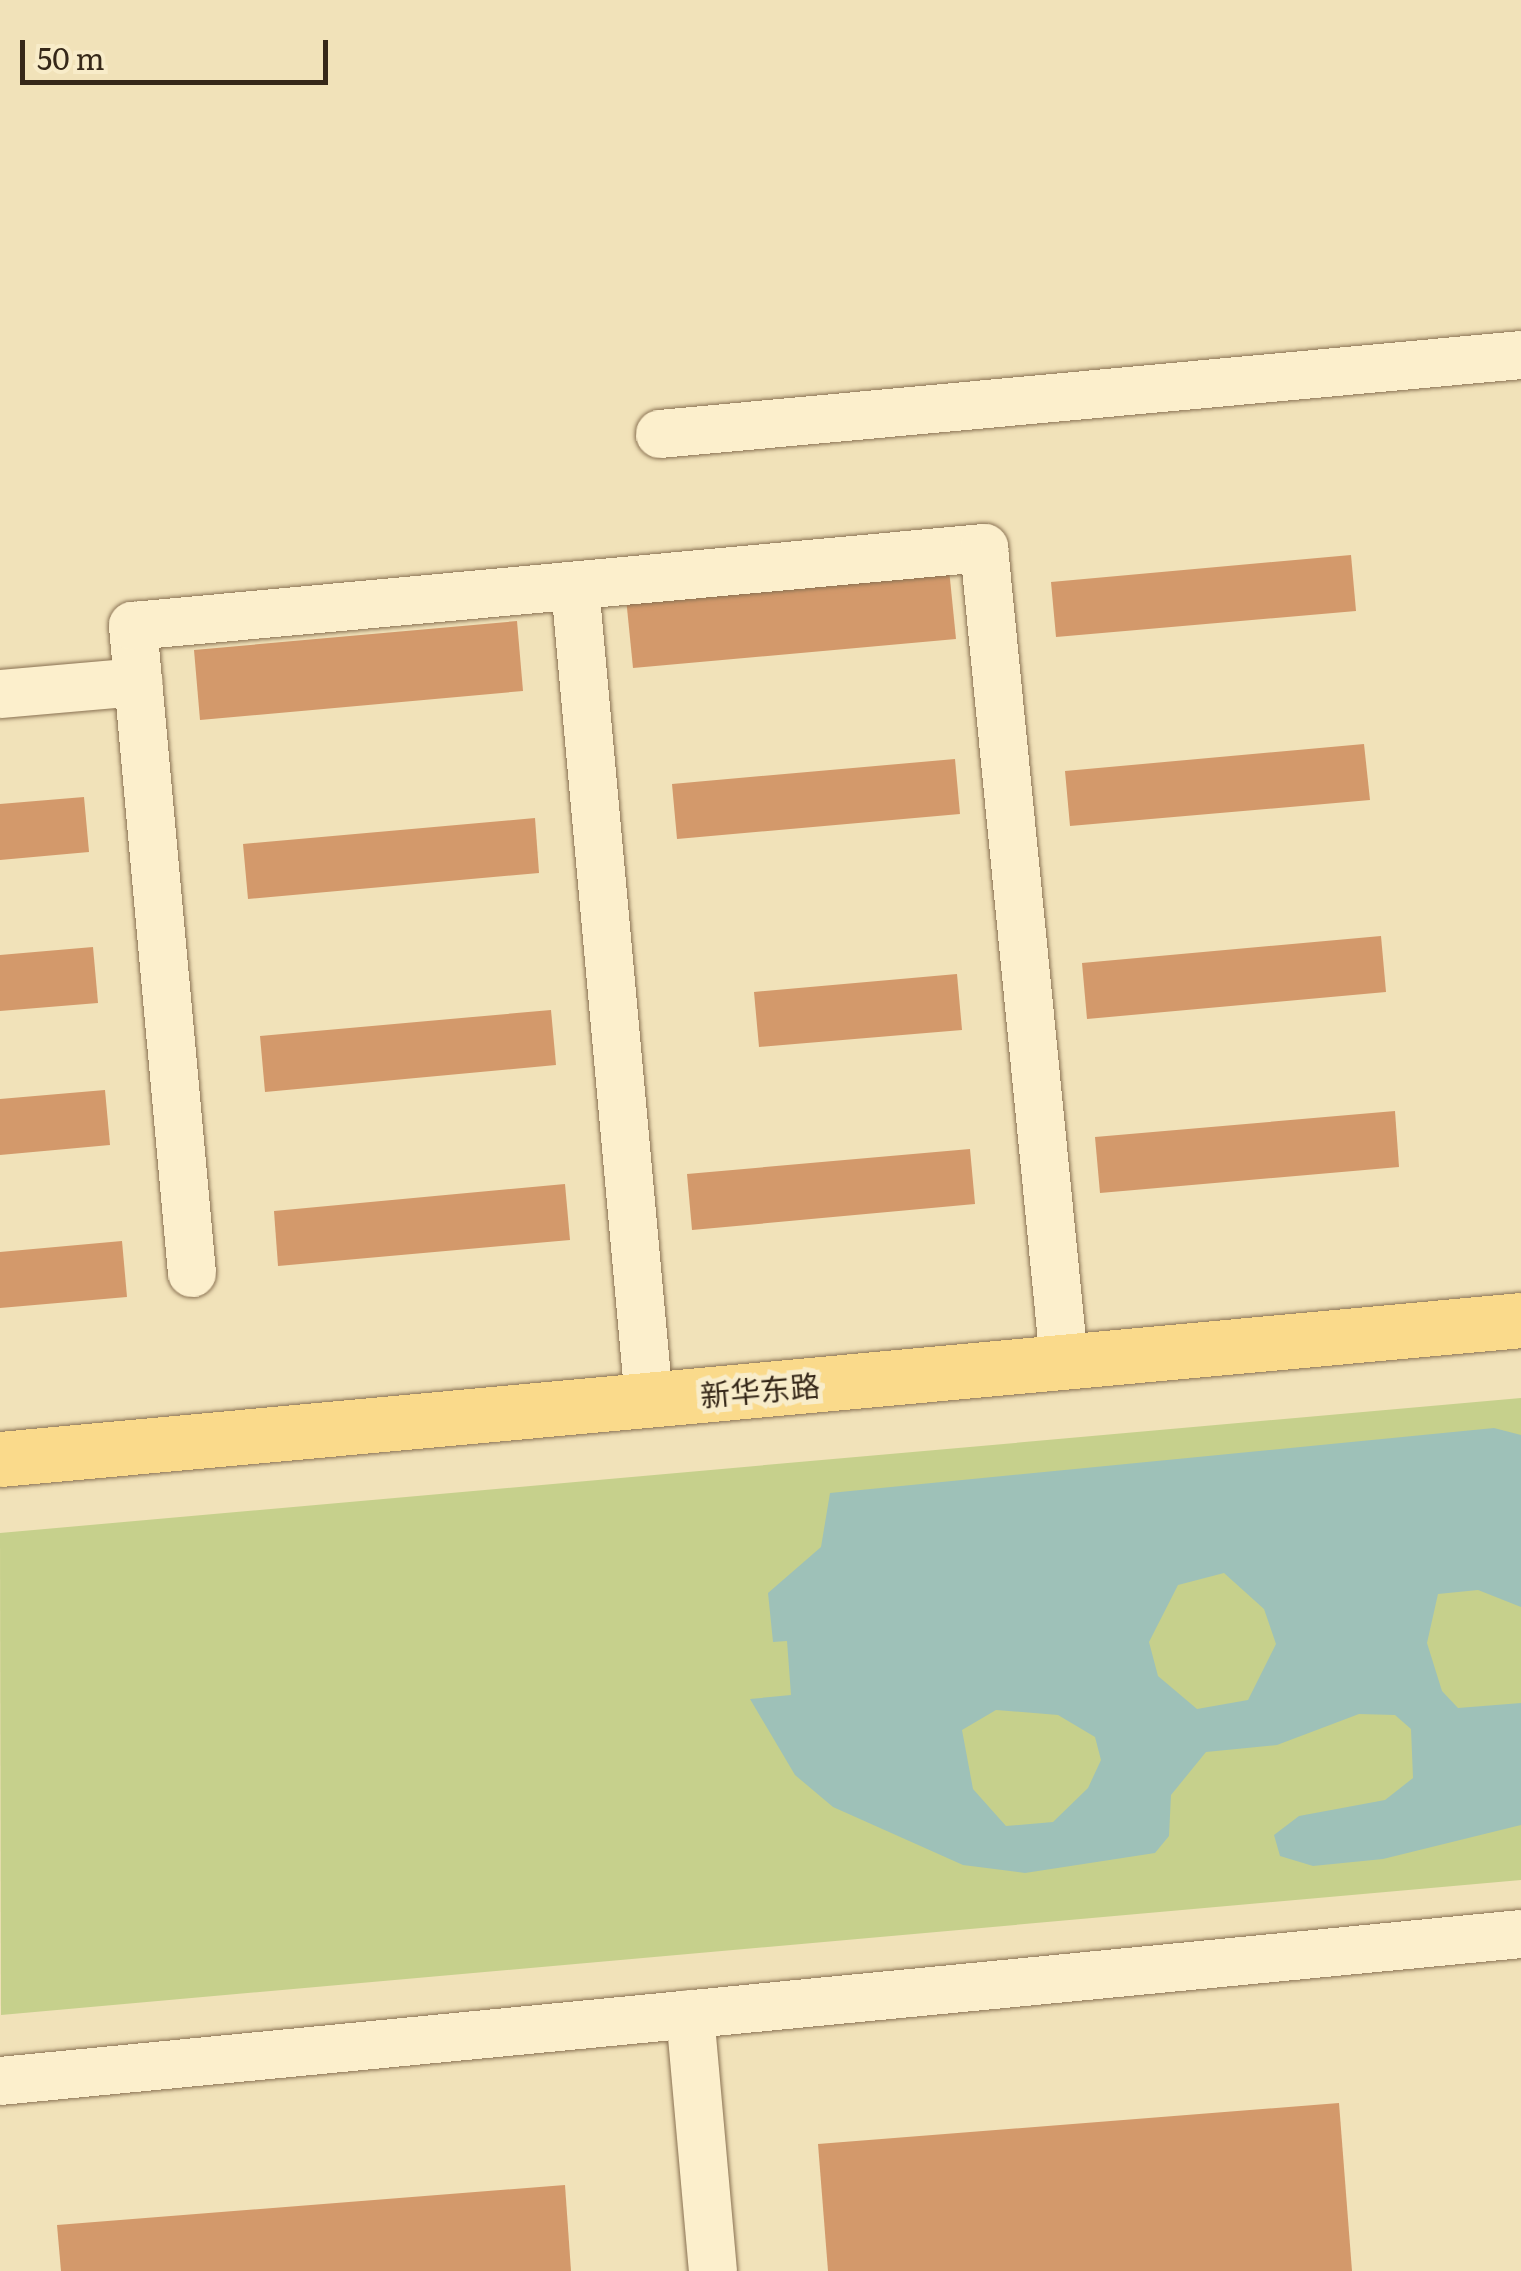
<!DOCTYPE html>
<html>
<head>
<meta charset="utf-8">
<style>
  body { margin:0 }
  #map { position:relative; width:1521px; height:2271px; overflow:hidden; background:#f1e2b9; font-family:Literata,"Noto Sans SC",serif }
  div>[style] { position:absolute }
  [style*='--x'] { left:calc(var(--x)*1px); top:calc(var(--y)*1px); width:calc(var(--w)*1px); rotate:calc(var(--a)*1deg) }
  .green>* { inset:0; background:#c6d08c }
  .water>* { inset:0; background:#9ec1b8 }
  .building>* { inset:0; background:#d3996b }
  .roads { filter:drop-shadow(0 0 2px #897152) drop-shadow(0 0 2px #897152) }
  .minor>* { height:48px; margin:-24px; padding:0 24px; transform-origin:24px; border-radius:24px; background:#fcefcc }
  .major>* { height:55px; margin:-27.5px; padding:0 27.5px; transform-origin:27.5px; border-radius:27.5px; background:#fada8b }
  span { translate:-50% -50%; white-space:nowrap; text-align:center; line-height:1.15; -webkit-text-stroke:10px #f8ecc9; paint-order:stroke }
  .street-label { font-size:30px; color:#362819 }
  .scale { position:absolute; left:20px; top:40px; width:308px; height:45px; box-sizing:border-box; border:5px solid #362819; border-top:0; padding-left:12px; font-size:30px; line-height:35px; white-space:nowrap; color:#362819; -webkit-text-stroke:8px #f8ecc9; paint-order:stroke }
</style>
</head>
<body>
<div id="map">
  <div class="green">
    <i style="clip-path:polygon(1521px 1398px,1521px 1880px,1px 2015px,0 1533px)"></i>
  </div>
  <div class="water">
    <i style="clip-path:polygon(evenodd,1494px 1428px,1521px 1435px,1521px 1607px,1478px 1590px,1438px 1594px,1427px 1643px,1442px 1691px,1458px 1708px,1521px 1703px,1521px 1825px,1383px 1859px,1313px 1866px,1280px 1856px,1274px 1835px,1299px 1816px,1385px 1800px,1413px 1778px,1411px 1729px,1395px 1715px,1359px 1714px,1277px 1745px,1206px 1752px,1171px 1795px,1169px 1836px,1155px 1853px,1025px 1873px,963px 1865px,833px 1807px,795px 1775px,750px 1699px,791px 1695px,787px 1641px,773px 1642px,768px 1593px,821px 1547px,830px 1493px,1494px 1428px,1224px 1573px,1264px 1609px,1276px 1644px,1248px 1700px,1197px 1709px,1158px 1676px,1149px 1642px,1178px 1585px,1224px 1573px,1494px 1428px,996px 1710px,1058px 1715px,1095px 1737px,1101px 1760px,1088px 1788px,1053px 1822px,1006px 1826px,973px 1789px,962px 1730px,996px 1710px)"></i>
  </div>
  <div class="building">
    <i style="clip-path:polygon(1351px 555px,1356px 611px,1056px 637px,1051px 582px)"></i>
    <i style="clip-path:polygon(949px 569px,956px 639px,633px 668px,626px 598px)"></i>
    <i style="clip-path:polygon(517px 621px,523px 691px,200px 720px,194px 650px)"></i>
    <i style="clip-path:polygon(1364px 744px,1370px 800px,1070px 826px,1065px 771px)"></i>
    <i style="clip-path:polygon(955px 759px,960px 814px,677px 839px,672px 784px)"></i>
    <i style="clip-path:polygon(84px 797px,89px 852px,0 860px,0 804px)"></i>
    <i style="clip-path:polygon(535px 818px,539px 873px,248px 899px,243px 844px)"></i>
    <i style="clip-path:polygon(1381px 936px,1386px 992px,1087px 1019px,1082px 963px)"></i>
    <i style="clip-path:polygon(93px 947px,98px 1003px,0 1011px,0 955px)"></i>
    <i style="clip-path:polygon(957px 974px,962px 1030px,759px 1047px,754px 992px)"></i>
    <i style="clip-path:polygon(551px 1010px,556px 1065px,265px 1092px,260px 1036px)"></i>
    <i style="clip-path:polygon(105px 1090px,110px 1145px,0 1155px,0 1099px)"></i>
    <i style="clip-path:polygon(1395px 1111px,1399px 1167px,1100px 1193px,1095px 1137px)"></i>
    <i style="clip-path:polygon(970px 1149px,975px 1204px,692px 1230px,687px 1174px)"></i>
    <i style="clip-path:polygon(565px 1184px,570px 1240px,278px 1266px,274px 1211px)"></i>
    <i style="clip-path:polygon(122px 1241px,127px 1297px,0 1308px,0 1252px)"></i>
    <i style="clip-path:polygon(1339px 2103px,1352px 2271px,828px 2271px,818px 2144px)"></i>
    <i style="clip-path:polygon(565px 2185px,571px 2271px,61px 2271px,57px 2225px)"></i>
  </div>
  <div class="roads">
    <div class="minor">
      <i style="--x:660;--y:434;--w:865;--a:-5.24"></i>
      <i style="--x:575;--y:586;--w:817;--a:84.81"></i>
      <i style="--x:0;--y:694;--w:139;--a:-5"></i>
      <i style="--x:192;--y:1273;--w:650;--a:-95.21"></i>
      <i style="--x:133;--y:626;--w:855;--a:-5.24"></i>
      <i style="--x:984;--y:548;--w:817;--a:84.38"></i>
      <i style="--x:690;--y:2014;--w:258;--a:84.9"></i>
      <i style="--x:0;--y:2081;--w:1528;--a:-5.52"></i>
    </div>
    <div class="major">
      <i style="--x:0;--y:1459;--w:1527;--a:-5.22"></i>
    </div>
  </div>
  <div class="street-label">
    <span style="left:760px;top:1389px;rotate:-5deg">新华东路</span>
  </div>
  <div class="scale">50 m</div>
</div>
</body>
</html>
